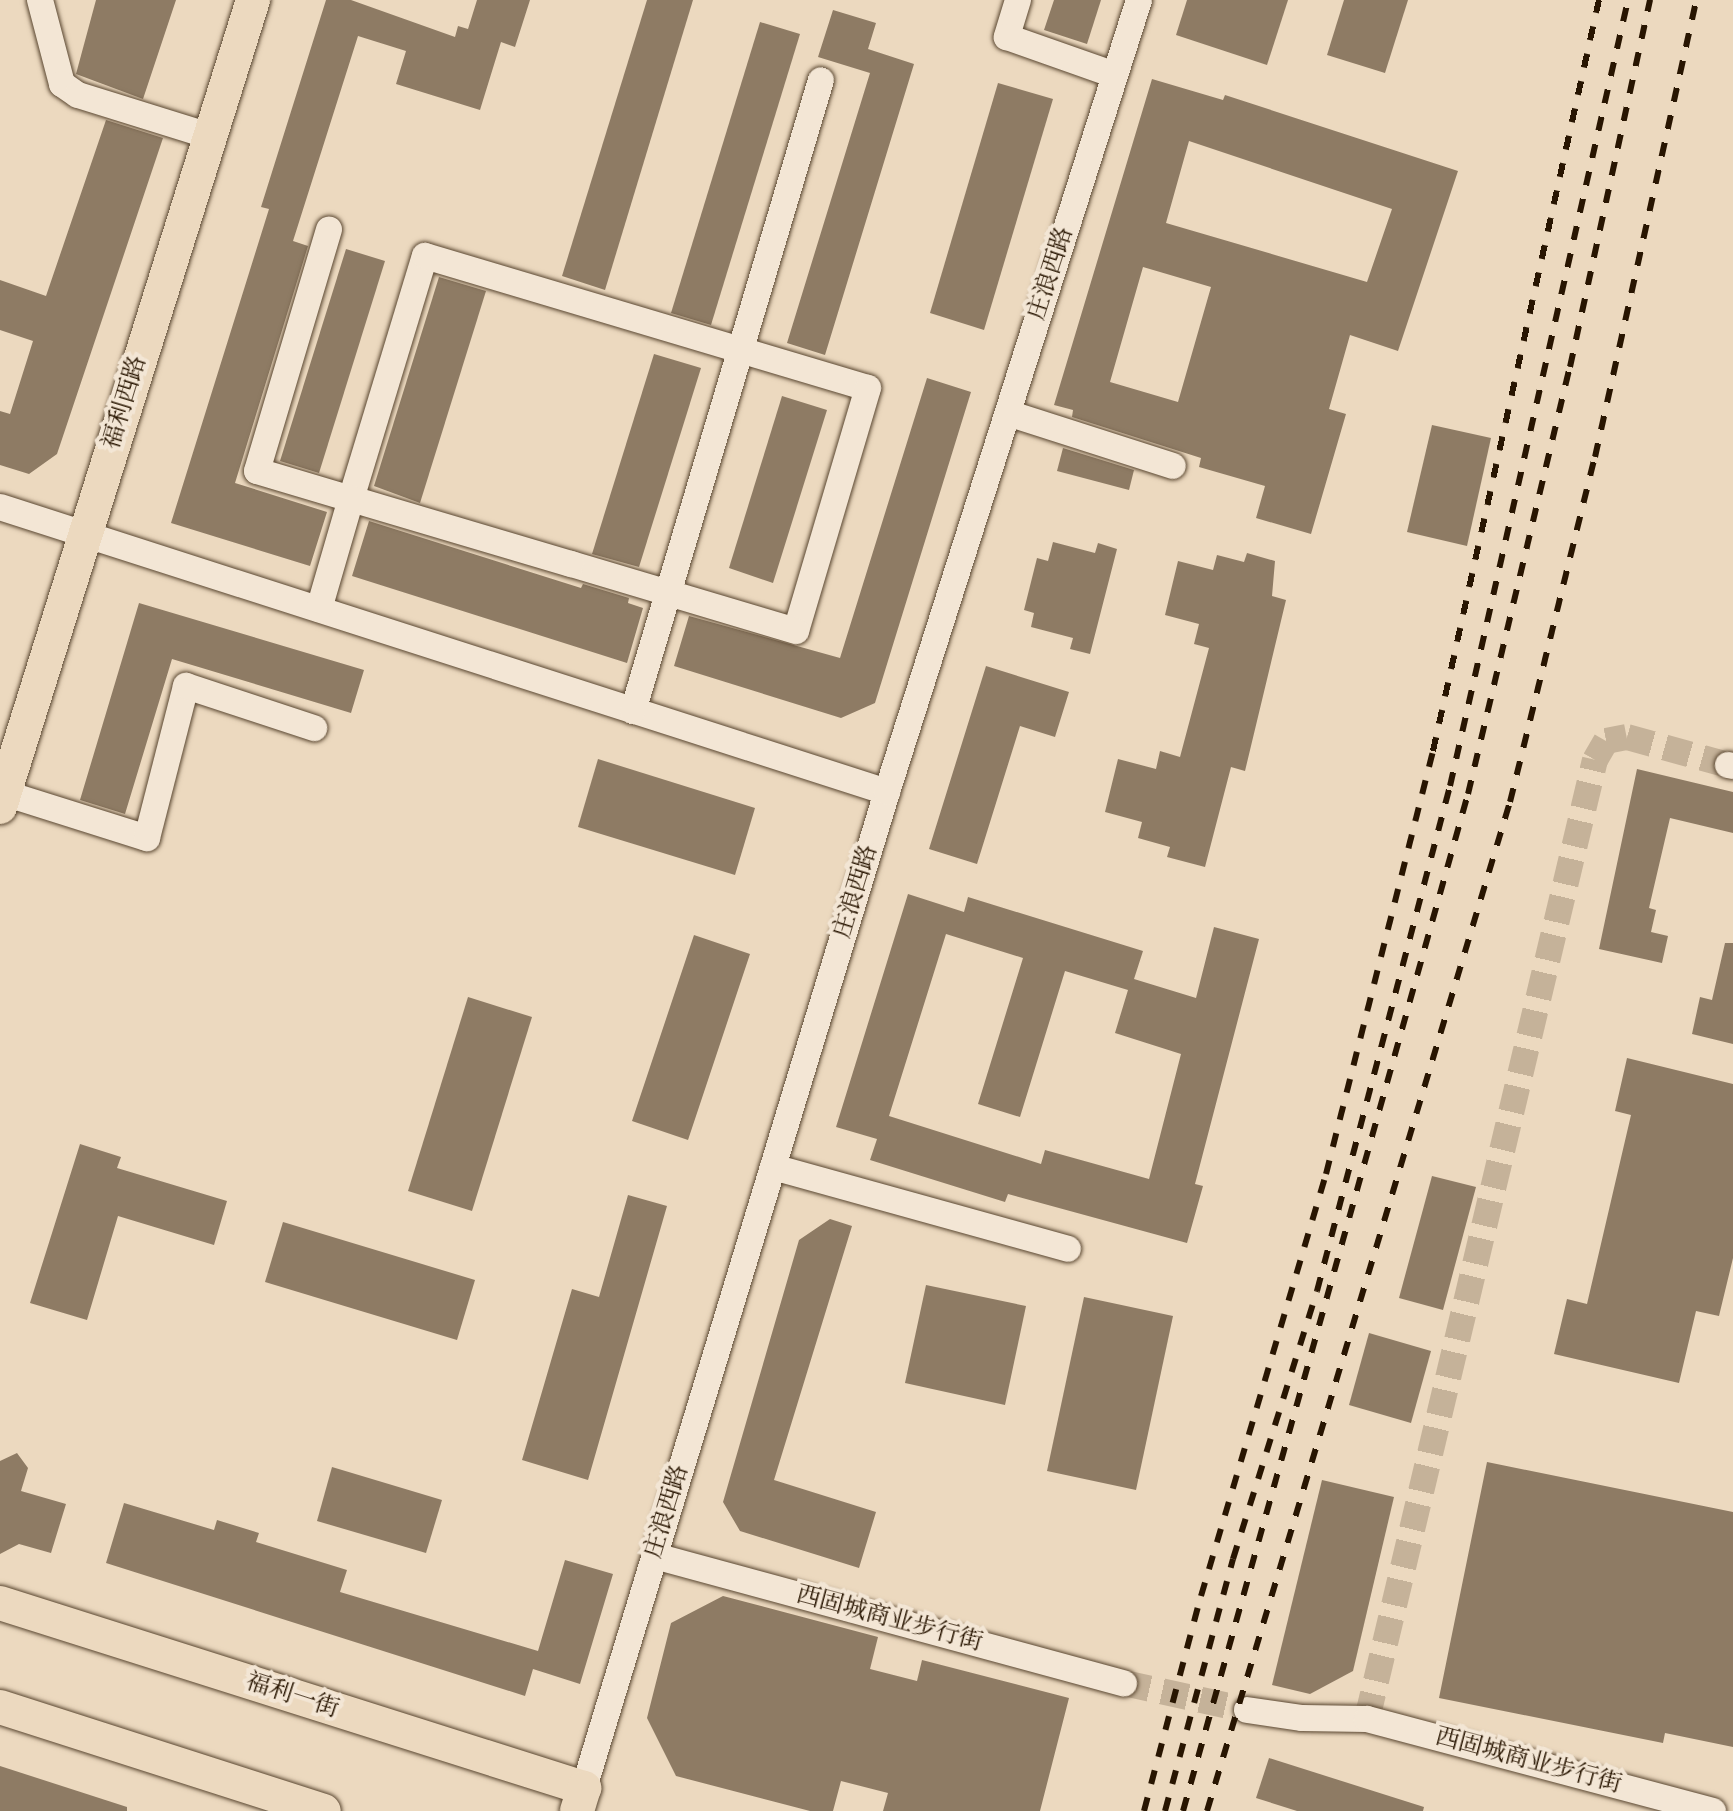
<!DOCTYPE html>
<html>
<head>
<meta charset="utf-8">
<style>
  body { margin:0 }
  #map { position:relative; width:1733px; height:1811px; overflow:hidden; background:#ecd9bf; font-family:Vollkorn,"Noto Serif SC",serif }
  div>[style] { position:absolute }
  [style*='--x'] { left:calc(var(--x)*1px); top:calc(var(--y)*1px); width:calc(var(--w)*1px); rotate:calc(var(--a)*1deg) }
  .building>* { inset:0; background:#8e7b64 }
  .minor-tunnel>* { height:26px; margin-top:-13px; transform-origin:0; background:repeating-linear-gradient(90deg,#c5b299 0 26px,transparent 0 39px) }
  .roads { filter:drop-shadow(0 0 2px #594630) drop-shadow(0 0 2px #594630) }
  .minor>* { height:26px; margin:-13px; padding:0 13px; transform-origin:13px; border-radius:13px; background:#f3e6d5 }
  .major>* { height:34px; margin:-17px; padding:0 17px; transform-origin:17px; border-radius:17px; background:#ecd9bf }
  .rail>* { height:6px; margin-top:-3px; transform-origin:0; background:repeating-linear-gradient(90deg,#281501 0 14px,transparent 0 28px) }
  span { translate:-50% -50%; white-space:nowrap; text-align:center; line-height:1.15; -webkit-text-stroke:8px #f3e6d5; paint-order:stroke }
  .street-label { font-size:24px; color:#281501 }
</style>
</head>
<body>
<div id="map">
  <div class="building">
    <i style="clip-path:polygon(96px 0,176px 0,143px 99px,76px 74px)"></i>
    <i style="clip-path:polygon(326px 0,351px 0,455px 37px,458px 26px,468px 29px,477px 0,530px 0,515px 47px,501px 42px,480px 110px,396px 84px,406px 51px,358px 36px,293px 241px,308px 246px,235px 483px,327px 512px,310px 566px,171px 523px,269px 209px,261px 207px)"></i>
    <i style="clip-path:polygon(647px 0,693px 0,605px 290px,562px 276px)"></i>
    <i style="clip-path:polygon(1054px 0,1101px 0,1087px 44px,1044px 30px)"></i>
    <i style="clip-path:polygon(1187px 0,1288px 0,1267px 65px,1176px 35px)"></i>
    <i style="clip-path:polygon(1344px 0,1408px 0,1385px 73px,1327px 55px)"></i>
    <i style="clip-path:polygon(833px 10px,876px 23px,868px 49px,914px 64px,825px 355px,787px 343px,870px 73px,818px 57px)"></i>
    <i style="clip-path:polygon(760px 22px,800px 34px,711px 325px,671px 313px)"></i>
    <i style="clip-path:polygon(evenodd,1152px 79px,1223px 100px,1225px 95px,1458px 171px,1398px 351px,1350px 335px,1329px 409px,1346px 414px,1311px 534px,1256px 518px,1265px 486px,1199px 467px,1201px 458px,1072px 417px,1073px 410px,1054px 405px,1152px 79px,1189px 141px,1392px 209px,1367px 282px,1166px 223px,1189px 141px,1152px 79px,1143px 267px,1211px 287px,1178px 402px,1110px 382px,1143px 267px)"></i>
    <i style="clip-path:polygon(998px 83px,1053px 99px,984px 330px,930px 313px)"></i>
    <i style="clip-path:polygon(106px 120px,163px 138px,57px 454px,29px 474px,0 465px,0 411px,10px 414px,33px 341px,0 330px,0 280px,46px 296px)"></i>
    <i style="clip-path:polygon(346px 249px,385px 261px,319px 473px,280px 461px)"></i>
    <i style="clip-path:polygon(439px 277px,486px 291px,420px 503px,374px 486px)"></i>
    <i style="clip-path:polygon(654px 354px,701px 368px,639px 567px,592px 554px)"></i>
    <i style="clip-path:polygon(927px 378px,971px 392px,875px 703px,841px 718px,674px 666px,689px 616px,840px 658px)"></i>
    <i style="clip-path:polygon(782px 396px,827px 410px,773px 583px,729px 568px)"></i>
    <i style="clip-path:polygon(1432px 425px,1491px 438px,1467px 546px,1407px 532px)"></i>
    <i style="clip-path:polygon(1063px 448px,1134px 470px,1129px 490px,1057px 471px)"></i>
    <i style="clip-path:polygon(369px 521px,581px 588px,583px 584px,629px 598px,628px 603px,643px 608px,627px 663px,352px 576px)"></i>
    <i style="clip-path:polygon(1053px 542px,1095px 553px,1098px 543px,1117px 549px,1090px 654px,1070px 649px,1073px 638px,1031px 627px,1034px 613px,1024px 610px,1037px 558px,1048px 561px)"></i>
    <i style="clip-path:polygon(1247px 553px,1275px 561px,1272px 596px,1286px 600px,1245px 771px,1231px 767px,1205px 867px,1167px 857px,1170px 847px,1138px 838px,1142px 822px,1105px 812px,1118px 759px,1156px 769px,1160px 751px,1180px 757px,1209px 648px,1194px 644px,1199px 624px,1165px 615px,1178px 561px,1213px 570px,1217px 555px,1244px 562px)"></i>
    <i style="clip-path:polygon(139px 603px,364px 670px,351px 713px,172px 659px,125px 814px,80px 800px)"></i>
    <i style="clip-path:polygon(986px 666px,1069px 692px,1055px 737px,1020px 726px,977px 864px,929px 849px)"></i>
    <i style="clip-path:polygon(598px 759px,755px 808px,735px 875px,578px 827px)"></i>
    <i style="clip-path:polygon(1637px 769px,1733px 792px,1733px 833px,1670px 818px,1649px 908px,1656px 910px,1651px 932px,1668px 936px,1662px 963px,1599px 949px)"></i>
    <i style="clip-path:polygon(evenodd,908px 894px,964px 912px,968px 897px,1143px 951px,1134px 979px,1196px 998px,1214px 927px,1259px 939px,1195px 1184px,1203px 1186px,1187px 1243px,1008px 1194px,1005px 1202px,870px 1160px,877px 1139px,836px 1127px,908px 894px,946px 934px,1023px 958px,978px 1104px,1020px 1117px,1065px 971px,1128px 990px,1115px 1033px,1181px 1054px,1149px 1179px,1045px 1150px,1041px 1164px,889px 1116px,946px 934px)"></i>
    <i style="clip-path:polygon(694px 935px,750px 954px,688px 1140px,632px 1121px)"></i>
    <i style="clip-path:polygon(1725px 943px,1733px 943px,1733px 1044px,1692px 1034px,1700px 997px,1712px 1000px)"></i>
    <i style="clip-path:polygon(468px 997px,532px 1017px,472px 1211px,408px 1191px)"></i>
    <i style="clip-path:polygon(1627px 1058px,1733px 1084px,1733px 1258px,1719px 1316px,1696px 1311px,1679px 1383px,1554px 1354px,1567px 1299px,1587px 1304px,1631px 1115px,1615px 1111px)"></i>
    <i style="clip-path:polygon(80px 1144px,121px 1157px,117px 1168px,227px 1201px,214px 1245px,118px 1216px,87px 1320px,30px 1303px)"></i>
    <i style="clip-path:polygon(1432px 1176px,1476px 1187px,1443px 1310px,1399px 1298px)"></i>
    <i style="clip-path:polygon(628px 1195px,667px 1206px,588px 1480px,522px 1460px,572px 1289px,599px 1297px)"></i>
    <i style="clip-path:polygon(830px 1219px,852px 1226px,774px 1480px,876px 1512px,859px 1568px,740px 1531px,723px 1502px,799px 1240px)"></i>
    <i style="clip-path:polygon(283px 1222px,475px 1280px,457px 1340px,265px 1282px)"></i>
    <i style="clip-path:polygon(926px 1285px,1026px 1306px,1005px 1405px,905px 1383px)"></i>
    <i style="clip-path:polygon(1084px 1297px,1173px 1316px,1136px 1490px,1047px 1471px)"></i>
    <i style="clip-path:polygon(1369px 1333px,1431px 1351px,1411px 1423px,1349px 1405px)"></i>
    <i style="clip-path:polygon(17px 1453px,28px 1468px,21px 1491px,66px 1504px,51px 1553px,19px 1544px,0 1554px,0 1461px)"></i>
    <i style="clip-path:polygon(1487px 1462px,1733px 1512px,1733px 1747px,1665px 1733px,1663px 1743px,1439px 1698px)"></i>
    <i style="clip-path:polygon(332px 1467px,442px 1500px,426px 1553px,317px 1521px)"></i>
    <i style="clip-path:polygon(1322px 1480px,1394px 1497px,1353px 1671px,1310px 1694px,1272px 1685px)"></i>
    <i style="clip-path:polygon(124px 1503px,214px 1530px,217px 1520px,259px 1533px,256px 1542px,347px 1570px,340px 1592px,538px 1651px,565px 1560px,613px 1574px,580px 1684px,533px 1669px,525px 1696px,106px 1563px)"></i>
    <i style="clip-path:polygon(723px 1596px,878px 1637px,870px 1669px,917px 1681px,922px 1660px,1069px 1698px,1040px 1811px,883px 1811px,888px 1793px,841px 1781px,833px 1811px,810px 1811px,676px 1776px,647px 1718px,671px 1623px)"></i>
    <i style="clip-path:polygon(1269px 1758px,1424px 1807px,1423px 1811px,1297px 1811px,1256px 1798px)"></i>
    <i style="clip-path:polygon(0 1766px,127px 1807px,127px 1811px,0 1811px)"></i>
  </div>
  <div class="minor-tunnel">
    <i style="--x:1124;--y:1683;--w:126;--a:12.4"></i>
    <i style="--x:1367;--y:1719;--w:986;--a:-76.63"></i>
    <i style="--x:1595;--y:760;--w:22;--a:-60"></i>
    <i style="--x:1606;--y:741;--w:21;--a:-11"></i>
    <i style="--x:1627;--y:737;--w:105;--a:15.5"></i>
  </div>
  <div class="roads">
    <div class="minor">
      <i style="--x:40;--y:0;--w:87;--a:75.3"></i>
      <i style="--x:62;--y:84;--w:19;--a:35"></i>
      <i style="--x:78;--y:95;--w:138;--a:17.3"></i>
      <i style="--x:1018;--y:0;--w:39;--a:107"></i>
      <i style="--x:1007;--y:37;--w:114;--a:19.4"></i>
      <i style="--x:1008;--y:413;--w:173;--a:17.8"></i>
      <i style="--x:0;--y:507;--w:932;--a:17.81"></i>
      <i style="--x:319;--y:609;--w:115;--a:-73.8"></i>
      <i style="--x:351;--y:499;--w:254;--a:-73.1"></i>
      <i style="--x:425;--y:256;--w:462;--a:16.6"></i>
      <i style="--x:868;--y:388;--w:253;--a:106.5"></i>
      <i style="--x:796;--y:631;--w:235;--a:-163.4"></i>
      <i style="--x:571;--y:564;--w:229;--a:-163.5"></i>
      <i style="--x:351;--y:499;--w:98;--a:-163.4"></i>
      <i style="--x:257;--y:471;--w:252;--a:-73.4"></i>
      <i style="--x:633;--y:711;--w:658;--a:-73.41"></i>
      <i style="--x:1728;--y:765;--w:5;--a:11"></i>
      <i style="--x:4;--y:793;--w:150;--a:17.5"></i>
      <i style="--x:147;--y:838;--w:157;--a:-75.6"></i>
      <i style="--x:186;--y:686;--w:135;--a:18.2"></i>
      <i style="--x:773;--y:1167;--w:306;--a:15.5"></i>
      <i style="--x:655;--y:1556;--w:486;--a:15.2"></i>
      <i style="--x:1247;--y:1710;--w:56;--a:8.3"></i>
      <i style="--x:1302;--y:1718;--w:65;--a:0.9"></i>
      <i style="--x:1367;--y:1719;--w:358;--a:14.9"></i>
      <i style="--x:584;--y:1788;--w:1041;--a:-73.08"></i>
      <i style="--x:887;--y:792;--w:831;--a:-72.35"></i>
    </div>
    <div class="major">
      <i style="--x:0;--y:807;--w:846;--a:-72.59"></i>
      <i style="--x:0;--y:1603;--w:613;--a:17.58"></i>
      <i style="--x:584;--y:1788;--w:24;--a:107"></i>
      <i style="--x:0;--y:1707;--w:340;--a:17.8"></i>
    </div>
  </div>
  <div class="rail">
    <i style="--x:1144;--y:1811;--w:222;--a:-75.2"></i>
    <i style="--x:1201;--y:1596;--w:440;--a:-73.5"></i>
    <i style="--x:1326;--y:1174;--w:436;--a:-75.8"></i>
    <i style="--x:1433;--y:751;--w:769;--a:-77.54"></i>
    <i style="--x:1165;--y:1811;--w:261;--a:-74.9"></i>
    <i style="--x:1233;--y:1559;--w:281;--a:-72.6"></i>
    <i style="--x:1317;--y:1291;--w:522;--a:-75.25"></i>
    <i style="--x:1450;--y:786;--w:806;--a:-77.24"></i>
    <i style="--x:1183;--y:1811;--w:1056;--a:-74.35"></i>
    <i style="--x:1468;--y:794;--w:439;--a:-76.6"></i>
    <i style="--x:1570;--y:367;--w:376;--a:-77.7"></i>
    <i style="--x:1207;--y:1811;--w:1054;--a:-73.29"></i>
    <i style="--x:1510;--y:802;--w:355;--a:-76.2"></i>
    <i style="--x:1595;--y:457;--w:468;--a:-77.5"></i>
  </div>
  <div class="street-label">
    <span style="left:1052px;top:274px;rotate:-72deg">庄浪西路</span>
    <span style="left:126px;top:403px;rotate:-73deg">福利西路</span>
    <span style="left:857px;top:892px;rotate:-73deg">庄浪西路</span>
    <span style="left:668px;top:1512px;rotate:-73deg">庄浪西路</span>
    <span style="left:889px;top:1620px;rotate:15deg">西固城商业步行街</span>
    <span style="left:292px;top:1697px;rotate:18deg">福利一街</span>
    <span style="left:1528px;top:1762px;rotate:15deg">西固城商业步行街</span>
  </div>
</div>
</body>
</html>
